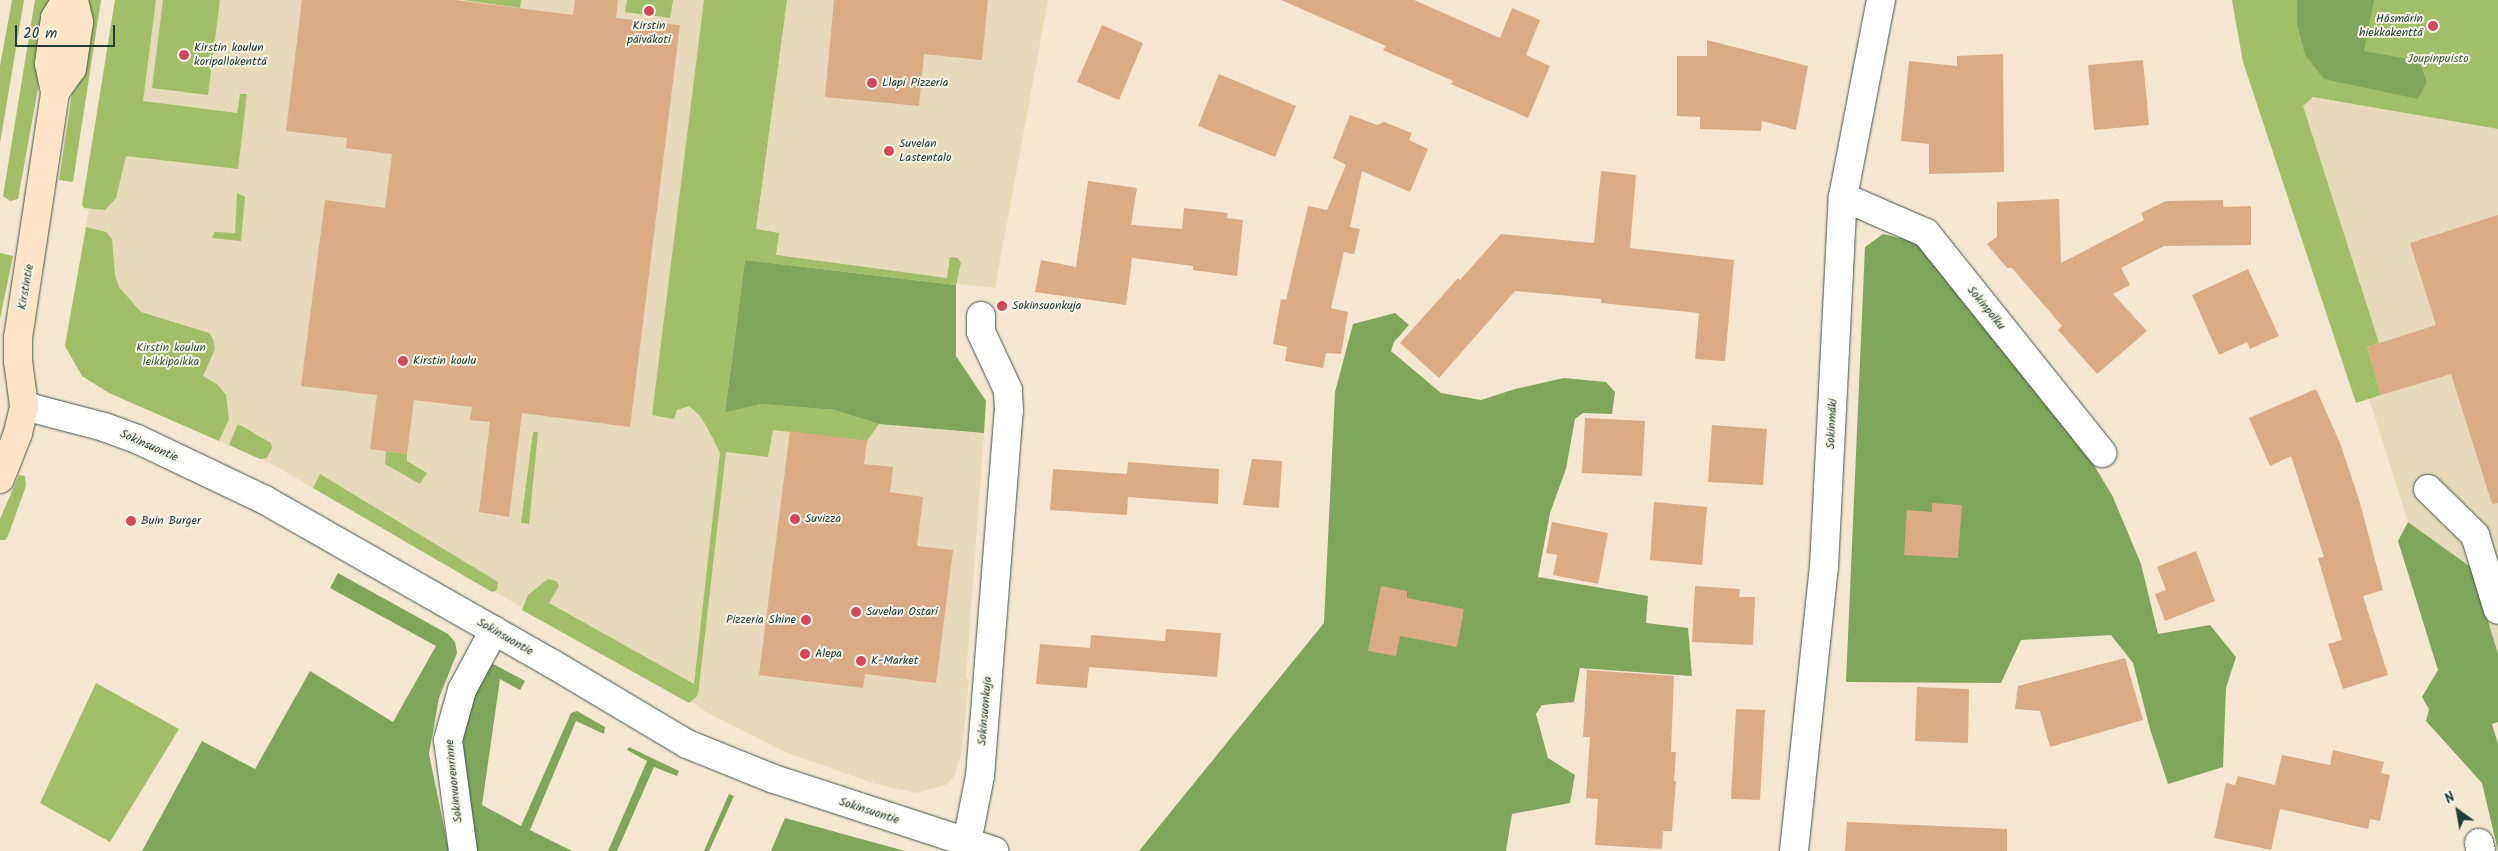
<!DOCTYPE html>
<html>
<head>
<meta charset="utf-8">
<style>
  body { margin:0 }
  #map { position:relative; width:2498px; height:851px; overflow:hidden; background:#f5e6d1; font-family:Kalam,sans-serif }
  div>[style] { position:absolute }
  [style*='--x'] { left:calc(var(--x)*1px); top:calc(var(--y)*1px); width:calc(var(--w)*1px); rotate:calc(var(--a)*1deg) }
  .built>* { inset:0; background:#e6daba }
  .green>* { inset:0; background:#a1bf68 }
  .forest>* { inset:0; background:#80a65c }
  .building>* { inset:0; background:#dbab86 }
  .roads { filter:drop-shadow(0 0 1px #3f564c) drop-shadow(0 0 1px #3f564c) }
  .street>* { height:28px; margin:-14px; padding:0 14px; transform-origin:14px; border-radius:14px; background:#fff }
  .secondary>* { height:28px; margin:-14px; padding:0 14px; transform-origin:14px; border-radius:14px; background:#fee4c6 }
  .dots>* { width:14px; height:14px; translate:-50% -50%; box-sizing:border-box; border:2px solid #f7f3e8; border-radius:50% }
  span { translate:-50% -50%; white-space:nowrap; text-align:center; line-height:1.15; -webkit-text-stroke:4px #f7f3e8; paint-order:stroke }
  .poi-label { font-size:12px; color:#1f3d34 }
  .right { translate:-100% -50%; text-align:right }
  .left { translate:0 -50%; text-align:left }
  .park-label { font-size:12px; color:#405e41 }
  .street-label { font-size:12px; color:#1f3d34 }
  .north { position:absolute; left:2433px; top:786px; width:50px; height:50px; -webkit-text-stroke:4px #f7f3e8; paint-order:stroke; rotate:328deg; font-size:14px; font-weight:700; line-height:20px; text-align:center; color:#1f3d34 }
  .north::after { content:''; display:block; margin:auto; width:18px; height:22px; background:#1f3d34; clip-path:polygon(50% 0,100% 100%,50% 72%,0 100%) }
  .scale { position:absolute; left:15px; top:25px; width:100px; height:22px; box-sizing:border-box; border:2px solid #1f3d34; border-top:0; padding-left:6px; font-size:15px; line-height:18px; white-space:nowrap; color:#1f3d34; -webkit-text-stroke:4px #f7f3e8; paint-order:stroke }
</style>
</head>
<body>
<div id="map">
  <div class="built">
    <i style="clip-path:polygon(139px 0,1048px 0,995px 288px,745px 260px,726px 411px,761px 404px,834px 410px,879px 424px,984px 433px,966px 678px,969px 679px,962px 751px,954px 777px,946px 785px,916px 793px,876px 784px,787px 753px,706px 712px,693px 702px,689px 703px,270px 463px,109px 393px,82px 376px,65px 346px,89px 209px,113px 160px)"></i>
    <i style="clip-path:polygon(2313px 97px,2498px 129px,2498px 654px,2472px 568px,2408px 522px,2275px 101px,2303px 106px)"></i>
  </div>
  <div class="green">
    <i style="clip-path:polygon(12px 0,24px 0,0 143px,0 66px)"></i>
    <i style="clip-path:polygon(35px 0,54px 0,18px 199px,10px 201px,3px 196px)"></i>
    <i style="clip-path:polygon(86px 0,101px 0,73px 182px,59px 180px)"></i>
    <i style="clip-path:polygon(115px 0,156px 0,143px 101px,237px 113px,240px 94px,247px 94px,238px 169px,126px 156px,116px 198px,105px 210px,84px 208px,82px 205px)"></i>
    <i style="clip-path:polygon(163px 0,220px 0,208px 95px,152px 88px)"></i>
    <i style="clip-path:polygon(463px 0,521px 0,520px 8px)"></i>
    <i style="clip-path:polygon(627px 0,673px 0,670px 18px,625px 12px)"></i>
    <i style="clip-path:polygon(704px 0,787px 0,756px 229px,779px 233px,776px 255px,947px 278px,950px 257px,958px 258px,961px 263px,956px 285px,745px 260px,725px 411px,761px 404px,834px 410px,879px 424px,867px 441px,773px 430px,768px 457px,726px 452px,698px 695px,689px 703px,522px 610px,528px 595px,548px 579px,556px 581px,559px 586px,549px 603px,694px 684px,720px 453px,707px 427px,700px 416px,689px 406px,677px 410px,674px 419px,652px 415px)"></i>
    <i style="clip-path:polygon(2232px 0,2498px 0,2498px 129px,2313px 97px,2303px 106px,2379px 343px,2367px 347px,2381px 395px,2356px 403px,2243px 62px)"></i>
    <i style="clip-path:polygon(237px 193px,245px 197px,241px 241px,212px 238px,215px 232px,235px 233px)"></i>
    <i style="clip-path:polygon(86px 227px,106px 232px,112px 239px,115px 275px,119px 287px,141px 312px,209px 333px,213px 339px,215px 349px,203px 376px,218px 385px,226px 395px,229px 419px,219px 441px,109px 393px,82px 376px,65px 346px)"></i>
    <i style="clip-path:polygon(0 253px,13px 256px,0 319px)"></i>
    <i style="clip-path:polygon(238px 424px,271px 443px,272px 448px,267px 458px,260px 459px,229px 445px)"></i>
    <i style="clip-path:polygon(533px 432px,538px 432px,529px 524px,521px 523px)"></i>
    <i style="clip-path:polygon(386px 451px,407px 454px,407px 461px,427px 473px,420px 484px,385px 464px)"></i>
    <i style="clip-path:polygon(320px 474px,498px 582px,497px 590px,492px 592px,313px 488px)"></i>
    <i style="clip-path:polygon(19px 475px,25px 476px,26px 486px,8px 536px,5px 540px,0 540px,0 519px)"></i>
    <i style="clip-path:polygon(96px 683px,179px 729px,110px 842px,40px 803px)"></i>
  </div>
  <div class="forest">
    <i style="clip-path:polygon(2297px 0,2374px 0,2364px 51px,2419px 61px,2427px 82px,2418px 99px,2324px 79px,2305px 55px,2297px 23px)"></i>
    <i style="clip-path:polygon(1883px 234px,1912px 241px,1929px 253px,2092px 462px,2112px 495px,2141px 564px,2158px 634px,2210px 625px,2236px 657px,2226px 688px,2223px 767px,2168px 784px,2150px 729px,2133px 663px,2111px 635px,2021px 640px,2001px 683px,1846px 682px,1865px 247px)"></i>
    <i style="clip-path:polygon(745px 260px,956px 285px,956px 356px,986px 401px,984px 433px,879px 424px,834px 410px,761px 404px,725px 412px)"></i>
    <i style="clip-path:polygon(1395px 313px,1409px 325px,1394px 342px,1391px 351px,1441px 393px,1481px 400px,1515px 389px,1564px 378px,1606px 382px,1615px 392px,1612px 414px,1583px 413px,1575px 419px,1566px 469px,1550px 513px,1538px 577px,1648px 596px,1646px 623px,1688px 628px,1692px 676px,1580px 668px,1574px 702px,1542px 705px,1536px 714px,1548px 758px,1575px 775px,1570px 803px,1512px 814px,1506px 851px,1139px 851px,1324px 623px,1335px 392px,1353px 324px)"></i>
    <i style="clip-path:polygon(2408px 522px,2472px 568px,2498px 654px,2498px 722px,2492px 724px,2498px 744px,2498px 851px,2482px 783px,2426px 721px,2429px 709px,2422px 697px,2438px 670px,2398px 541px)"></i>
    <i style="clip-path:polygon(338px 573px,448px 634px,455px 642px,457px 653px,439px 698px,429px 754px,449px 851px,142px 851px,202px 741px,255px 769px,310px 671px,393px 722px,436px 646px,330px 588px)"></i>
    <i style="clip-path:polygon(486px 660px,525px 681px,520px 690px,500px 679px,482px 805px,521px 826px,571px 713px,577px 711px,605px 727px,604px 734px,576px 721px,530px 830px,572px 851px,471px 851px,455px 738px)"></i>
    <i style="clip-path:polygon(629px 747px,679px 771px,677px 776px,654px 767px,617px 851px,608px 851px,647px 761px,627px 750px)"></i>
    <i style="clip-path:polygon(729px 794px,734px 796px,709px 851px,704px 851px)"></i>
    <i style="clip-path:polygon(785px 818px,905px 851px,771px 851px)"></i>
  </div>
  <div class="building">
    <i style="clip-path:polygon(302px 0,455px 0,573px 15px,575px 0,618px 0,616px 18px,680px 25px,630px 427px,522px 413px,509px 517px,479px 512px,490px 422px,470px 420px,472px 407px,414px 400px,407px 454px,370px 449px,377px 395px,301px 386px,325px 200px,385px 208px,392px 154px,346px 148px,347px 138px,286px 131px)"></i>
    <i style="clip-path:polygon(834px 0,988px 0,982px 60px,924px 54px,919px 106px,825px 97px)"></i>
    <i style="clip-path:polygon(1281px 0,1414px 0,1500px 38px,1512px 8px,1540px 20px,1526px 55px,1550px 66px,1528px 118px,1451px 84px,1453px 81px,1383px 50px,1386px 46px)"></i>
    <i style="clip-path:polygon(1102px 25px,1143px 43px,1119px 100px,1077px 82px)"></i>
    <i style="clip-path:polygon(1707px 40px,1808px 66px,1796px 130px,1762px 121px,1761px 131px,1700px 129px,1700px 117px,1677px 116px,1677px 56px,1707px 56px)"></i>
    <i style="clip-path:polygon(2003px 54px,2004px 172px,1929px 174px,1929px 144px,1901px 141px,1909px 61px,1957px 66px,1957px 56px)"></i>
    <i style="clip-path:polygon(2143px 60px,2149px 125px,2094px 130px,2088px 65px)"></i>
    <i style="clip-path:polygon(1219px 74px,1296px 106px,1275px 157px,1198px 126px)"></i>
    <i style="clip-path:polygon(1350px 115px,1377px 125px,1384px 122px,1412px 133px,1409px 140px,1428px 149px,1410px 192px,1362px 171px,1350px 227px,1360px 229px,1354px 254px,1344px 252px,1331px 308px,1348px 312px,1341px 354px,1326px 353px,1323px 368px,1285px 361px,1287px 347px,1273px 344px,1281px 299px,1286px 300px,1308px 206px,1327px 210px,1346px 165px,1333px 158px)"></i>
    <i style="clip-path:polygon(1601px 171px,1636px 175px,1630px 248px,1734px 260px,1725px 361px,1695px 359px,1699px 313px,1601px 303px,1601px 299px,1515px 291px,1439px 378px,1400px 343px,1458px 278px,1460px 280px,1501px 234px,1594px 243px)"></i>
    <i style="clip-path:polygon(1088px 181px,1137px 188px,1131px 225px,1182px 229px,1184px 208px,1228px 213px,1227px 218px,1243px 220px,1237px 276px,1193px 270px,1193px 266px,1132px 258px,1126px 305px,1035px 292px,1041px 260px,1076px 267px)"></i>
    <i style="clip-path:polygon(2059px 199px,2061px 263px,2144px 220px,2141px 213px,2166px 201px,2223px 200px,2223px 207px,2251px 206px,2251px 245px,2164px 246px,2121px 268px,2130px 285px,2113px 294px,2147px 331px,2097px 374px,2058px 330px,2062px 326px,2012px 268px,2007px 268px,1987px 244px,1997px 237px,1997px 202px)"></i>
    <i style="clip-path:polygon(2498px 215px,2498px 503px,2492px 504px,2451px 374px,2381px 395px,2367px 347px,2436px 325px,2410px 243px)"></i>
    <i style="clip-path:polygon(2248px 269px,2279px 336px,2250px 349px,2247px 342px,2219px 355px,2192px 295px)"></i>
    <i style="clip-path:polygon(2316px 389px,2340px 443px,2360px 503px,2383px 590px,2363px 596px,2388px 675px,2343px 689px,2328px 644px,2342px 640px,2318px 558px,2324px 557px,2291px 456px,2270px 466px,2249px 418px)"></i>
    <i style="clip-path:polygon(1585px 418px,1645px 421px,1642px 476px,1582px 473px)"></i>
    <i style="clip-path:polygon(1712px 425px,1767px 429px,1763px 485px,1708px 482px)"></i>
    <i style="clip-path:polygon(790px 431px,867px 441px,864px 464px,893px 467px,890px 492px,923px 497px,917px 546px,953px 550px,936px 683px,865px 674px,863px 688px,759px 675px)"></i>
    <i style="clip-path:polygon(1252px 459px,1282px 461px,1279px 508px,1243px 505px)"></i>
    <i style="clip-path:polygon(1128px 462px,1219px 469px,1218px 504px,1128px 497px,1127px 515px,1050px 510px,1053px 469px,1127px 474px)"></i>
    <i style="clip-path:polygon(1654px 502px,1707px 507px,1702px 565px,1650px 560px)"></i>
    <i style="clip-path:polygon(1932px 503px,1962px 505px,1958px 558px,1904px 555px,1907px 510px,1932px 512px)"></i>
    <i style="clip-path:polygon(1552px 522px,1608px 533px,1598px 584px,1553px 575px,1557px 555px,1546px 553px)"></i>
    <i style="clip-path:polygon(2196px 551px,2215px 601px,2165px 621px,2155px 594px,2166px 590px,2157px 567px)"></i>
    <i style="clip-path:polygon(1381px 586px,1407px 591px,1407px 598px,1464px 609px,1457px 647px,1400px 636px,1396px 656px,1368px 651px)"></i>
    <i style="clip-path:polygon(1695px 586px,1740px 589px,1739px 597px,1755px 597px,1753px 645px,1692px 642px)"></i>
    <i style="clip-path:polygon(1166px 629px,1221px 633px,1217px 677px,1089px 667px,1087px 688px,1036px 684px,1040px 644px,1090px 648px,1091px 635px,1165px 641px)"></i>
    <i style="clip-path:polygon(2125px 658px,2143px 720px,2050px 747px,2040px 711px,2015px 709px,2018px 686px)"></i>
    <i style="clip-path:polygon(1587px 670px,1674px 676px,1671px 752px,1676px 752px,1674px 781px,1676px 781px,1672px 831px,1663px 831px,1662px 849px,1595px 845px,1598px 799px,1586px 798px,1590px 737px,1583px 737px)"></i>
    <i style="clip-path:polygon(1917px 687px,1969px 689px,1968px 743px,1915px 741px)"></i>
    <i style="clip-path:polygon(1736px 709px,1765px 710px,1760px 800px,1731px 799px)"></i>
    <i style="clip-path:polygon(2333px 750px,2384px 762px,2381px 773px,2390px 775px,2380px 821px,2370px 819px,2368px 829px,2280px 809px,2271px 850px,2214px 838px,2226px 783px,2235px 785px,2238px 776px,2275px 785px,2282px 755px,2330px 765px)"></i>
    <i style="clip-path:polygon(1847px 822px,2007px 829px,2007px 851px,1845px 851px)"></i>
  </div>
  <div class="roads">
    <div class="street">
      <i style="--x:1843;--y:197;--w:90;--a:23.4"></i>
      <i style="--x:1926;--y:233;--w:282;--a:51.3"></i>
      <i style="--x:24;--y:406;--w:83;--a:14.7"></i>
      <i style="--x:104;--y:427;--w:35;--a:20"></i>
      <i style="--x:137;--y:439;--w:142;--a:25.5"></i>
      <i style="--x:265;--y:500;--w:329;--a:29.7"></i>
      <i style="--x:551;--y:663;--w:158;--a:30.8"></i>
      <i style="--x:687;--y:744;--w:91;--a:22"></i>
      <i style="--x:771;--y:778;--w:235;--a:18.1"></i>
      <i style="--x:2428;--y:489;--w:66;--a:44.4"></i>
      <i style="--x:2475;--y:535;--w:78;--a:73"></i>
      <i style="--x:967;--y:842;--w:67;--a:-78.9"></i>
      <i style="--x:980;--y:776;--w:366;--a:-85.5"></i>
      <i style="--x:1009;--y:411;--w:21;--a:-93"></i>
      <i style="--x:1008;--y:390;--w:64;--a:-115"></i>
      <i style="--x:981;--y:332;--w:16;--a:-90"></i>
      <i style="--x:2479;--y:843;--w:8;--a:76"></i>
      <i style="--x:463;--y:851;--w:112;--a:-97.7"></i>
      <i style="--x:448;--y:740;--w:52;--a:-74.4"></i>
      <i style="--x:462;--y:690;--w:68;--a:-61.9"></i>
      <i style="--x:1794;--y:851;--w:286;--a:-84"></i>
      <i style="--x:1824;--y:567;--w:370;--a:-87.1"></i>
      <i style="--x:1843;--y:197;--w:201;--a:-79.1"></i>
    </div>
    <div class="secondary">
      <i style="--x:55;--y:92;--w:29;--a:-54"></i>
      <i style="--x:72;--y:69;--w:48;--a:-81.5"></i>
      <i style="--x:79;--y:22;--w:23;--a:-103"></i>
      <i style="--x:0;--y:479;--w:49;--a:-68.6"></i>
      <i style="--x:18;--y:433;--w:28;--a:-77"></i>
      <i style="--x:24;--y:406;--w:45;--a:-97.6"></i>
      <i style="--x:18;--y:361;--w:23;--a:-90"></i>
      <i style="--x:18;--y:338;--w:249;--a:-81.4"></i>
      <i style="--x:55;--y:92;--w:29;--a:-102"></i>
      <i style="--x:49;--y:64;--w:46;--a:-82.6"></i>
      <i style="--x:55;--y:18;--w:21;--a:-59"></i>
    </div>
  </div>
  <div class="dots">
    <i style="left:649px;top:11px;background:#d1495b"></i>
    <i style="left:2433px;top:26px;background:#d1495b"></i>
    <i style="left:184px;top:55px;background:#d1495b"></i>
    <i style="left:872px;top:83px;background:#d1495b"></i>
    <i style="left:889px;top:151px;background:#d1495b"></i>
    <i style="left:1002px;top:306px;background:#d1495b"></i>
    <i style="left:403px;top:361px;background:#d1495b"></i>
    <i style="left:795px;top:519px;background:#d1495b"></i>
    <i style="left:131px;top:521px;background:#d1495b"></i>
    <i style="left:856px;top:612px;background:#d1495b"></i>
    <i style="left:806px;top:620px;background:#d1495b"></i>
    <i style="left:805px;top:654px;background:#d1495b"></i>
    <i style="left:861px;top:661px;background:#d1495b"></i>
  </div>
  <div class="poi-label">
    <span class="right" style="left:2423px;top:26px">Hösmärin<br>hiekkakenttä</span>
    <span style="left:649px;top:33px">Kirstin<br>päiväkoti</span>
    <span class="left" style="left:194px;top:55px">Kirstin koulun<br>koripallokenttä</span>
    <span class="left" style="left:882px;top:83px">Llapi Pizzeria</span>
    <span class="left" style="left:899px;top:151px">Suvelan<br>Lastentalo</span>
    <span class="left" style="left:1012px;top:306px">Sokinsuonkuja</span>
    <span class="left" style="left:413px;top:361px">Kirstin koulu</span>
    <span class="left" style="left:805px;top:519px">Suvizza</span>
    <span class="left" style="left:141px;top:521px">Buin Burger</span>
    <span class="left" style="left:866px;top:612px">Suvelan Ostari</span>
    <span class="right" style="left:796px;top:620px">Pizzeria Shine</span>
    <span class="left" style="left:815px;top:654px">Alepa</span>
    <span class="left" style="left:871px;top:661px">K-Market</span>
  </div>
  <div class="park-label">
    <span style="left:2438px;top:59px">Joupinpuisto</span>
    <span style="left:171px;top:355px">Kirstin koulun<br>leikkipaikka</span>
  </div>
  <div class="street-label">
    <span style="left:26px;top:287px;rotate:-80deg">Kirstintie</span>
    <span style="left:1986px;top:308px;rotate:51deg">Sokinpolku</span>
    <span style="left:1832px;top:424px;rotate:-87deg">Sokinmäki</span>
    <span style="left:149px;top:446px;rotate:24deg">Sokinsuontie</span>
    <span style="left:505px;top:637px;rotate:30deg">Sokinsuontie</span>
    <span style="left:985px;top:711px;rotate:-85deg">Sokinsuonkuja</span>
    <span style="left:454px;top:781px;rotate:-96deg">Sokinvuorenrinne</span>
    <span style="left:869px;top:811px;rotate:18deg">Sokinsuontie</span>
  </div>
  <div class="north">N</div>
  <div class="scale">20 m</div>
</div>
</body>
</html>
